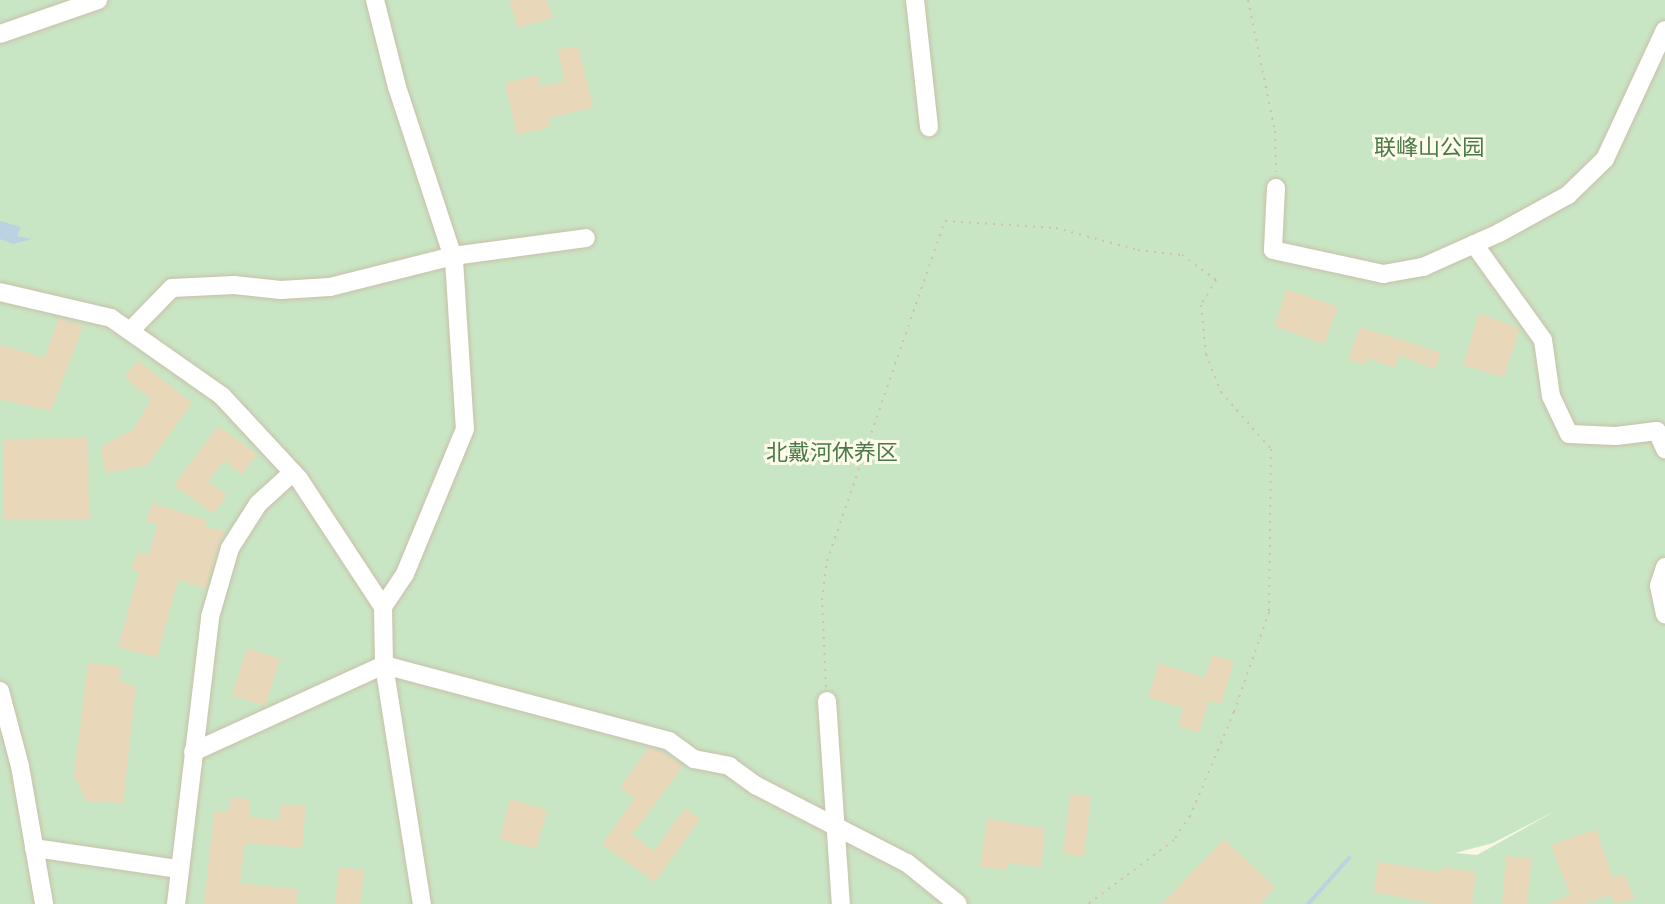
<!DOCTYPE html>
<html>
<head>
<meta charset="utf-8">
<style>
  body { margin:0 }
  #map { position:relative; width:1665px; height:904px; overflow:hidden; background:#faf7e4; font-family:"IBM Plex Sans","Noto Sans SC",sans-serif }
  div>[style] { position:absolute }
  [style*='--x'] { left:calc(var(--x)*1px); top:calc(var(--y)*1px); width:calc(var(--w)*1px); rotate:calc(var(--a)*1deg) }
  .green>* { inset:0; background:#c9e6c4 }
  .water>* { inset:0; background:#bad2e2 }
  .stream>* { height:4px; margin:-2px; padding:0 2px; transform-origin:2px; border-radius:2px; background:#bad2e2 }
  .building>* { inset:0; background:#e8d8b9 }
  .path>* { height:2px; margin-top:-1px; transform-origin:0; background:repeating-linear-gradient(90deg,#d2c1a1 0 2px,transparent 0 8px) }
  .roads { filter:drop-shadow(0 0 2px #c8bfa9) drop-shadow(0 0 2px #c8bfa9) }
  .minor>* { height:18px; margin:-9px; padding:0 9px; transform-origin:9px; border-radius:9px; background:#fff }
  span { translate:-50% -50%; white-space:nowrap; text-align:center; line-height:1.15; -webkit-text-stroke:6px #fdfbea; paint-order:stroke }
  .park-label { font-size:22px; color:#4a7a48 }
</style>
</head>
<body>
<div id="map">
  <div class="green">
    <i style="clip-path:polygon(evenodd,0 0,1665px 0,1665px 904px,0 904px,0 0,1557px 810px,1477px 855px,1455px 853px,1493px 843px,1557px 810px)"></i>
  </div>
  <div class="water">
    <i style="clip-path:polygon(0 221px,21px 227px,17px 236px,32px 239px,13px 244px,0 239px)"></i>
  </div>
  <div class="stream">
    <i style="--x:1308;--y:904;--w:62;--a:-48.3"></i>
  </div>
  <div class="building">
    <i style="clip-path:polygon(509px 0,547px 0,553px 17px,518px 28px)"></i>
    <i style="clip-path:polygon(578px 46px,593px 107px,548px 118px,550px 127px,517px 135px,505px 83px,538px 75px,541px 87px,565px 81px,557px 50px)"></i>
    <i style="clip-path:polygon(1287px 289px,1338px 307px,1324px 344px,1274px 326px)"></i>
    <i style="clip-path:polygon(1479px 313px,1520px 328px,1504px 377px,1463px 365px)"></i>
    <i style="clip-path:polygon(59px 318px,83px 326px,51px 411px,0 399px,0 345px,44px 358px)"></i>
    <i style="clip-path:polygon(1360px 327px,1441px 353px,1435px 369px,1399px 355px,1395px 368px,1367px 358px,1364px 365px,1348px 359px)"></i>
    <i style="clip-path:polygon(138px 360px,192px 403px,147px 465px,106px 473px,100px 447px,133px 430px,151px 399px,124px 377px)"></i>
    <i style="clip-path:polygon(218px 426px,257px 454px,242px 474px,224px 461px,208px 481px,227px 495px,213px 514px,174px 485px)"></i>
    <i style="clip-path:polygon(88px 438px,89px 519px,4px 520px,3px 439px)"></i>
    <i style="clip-path:polygon(152px 503px,208px 521px,204px 526px,226px 531px,219px 544px,206px 588px,178px 580px,157px 658px,118px 647px,139px 572px,131px 570px,137px 552px,148px 556px,158px 525px,146px 521px)"></i>
    <i style="clip-path:polygon(247px 648px,280px 659px,265px 706px,232px 695px)"></i>
    <i style="clip-path:polygon(1212px 655px,1234px 662px,1221px 704px,1209px 700px,1199px 732px,1178px 726px,1183px 708px,1148px 697px,1159px 663px,1205px 678px)"></i>
    <i style="clip-path:polygon(88px 663px,121px 667px,120px 681px,136px 686px,123px 803px,86px 801px,74px 775px)"></i>
    <i style="clip-path:polygon(648px 748px,662px 752px,683px 766px,632px 835px,654px 851px,685px 808px,700px 819px,655px 882px,602px 844px,635px 798px,620px 788px)"></i>
    <i style="clip-path:polygon(1070px 794px,1091px 796px,1084px 856px,1063px 854px)"></i>
    <i style="clip-path:polygon(231px 797px,250px 799px,249px 817px,279px 820px,281px 804px,306px 806px,302px 848px,245px 843px,240px 883px,298px 889px,296px 904px,204px 904px,214px 811px,229px 812px)"></i>
    <i style="clip-path:polygon(510px 799px,548px 810px,536px 849px,500px 839px)"></i>
    <i style="clip-path:polygon(987px 818px,1045px 829px,1041px 867px,1008px 863px,1008px 870px,980px 867px)"></i>
    <i style="clip-path:polygon(1596px 829px,1613px 878px,1624px 874px,1635px 899px,1615px 904px,1610px 895px,1585px 904px,1549px 904px,1570px 895px,1551px 845px)"></i>
    <i style="clip-path:polygon(1224px 839px,1275px 887px,1260px 904px,1162px 904px)"></i>
    <i style="clip-path:polygon(1506px 856px,1532px 858px,1527px 904px,1502px 904px)"></i>
    <i style="clip-path:polygon(1378px 862px,1441px 872px,1441px 867px,1476px 872px,1472px 904px,1437px 904px,1374px 892px)"></i>
    <i style="clip-path:polygon(339px 867px,364px 870px,360px 904px,335px 904px)"></i>
  </div>
  <div class="path">
    <i style="--x:1248;--y:0;--w:134;--a:78.4"></i>
    <i style="--x:1275;--y:131;--w:41;--a:88.6"></i>
    <i style="--x:826;--y:687;--w:87;--a:-92.6"></i>
    <i style="--x:822;--y:600;--w:39;--a:-83"></i>
    <i style="--x:827;--y:561;--w:360;--a:-70.9"></i>
    <i style="--x:945;--y:221;--w:111;--a:3.6"></i>
    <i style="--x:1056;--y:228;--w:85;--a:15"></i>
    <i style="--x:1138;--y:250;--w:44;--a:6.5"></i>
    <i style="--x:1182;--y:255;--w:42;--a:36.3"></i>
    <i style="--x:1216;--y:280;--w:29;--a:121"></i>
    <i style="--x:1201;--y:305;--w:49;--a:84.2"></i>
    <i style="--x:1206;--y:354;--w:41;--a:68.5"></i>
    <i style="--x:1221;--y:392;--w:76;--a:48.7"></i>
    <i style="--x:1271;--y:449;--w:163;--a:90.7"></i>
    <i style="--x:1269;--y:612;--w:106;--a:109.3"></i>
    <i style="--x:1234;--y:712;--w:113;--a:112.9"></i>
    <i style="--x:1190;--y:816;--w:29;--a:124"></i>
    <i style="--x:1174;--y:840;--w:107;--a:143.3"></i>
  </div>
  <div class="roads">
    <div class="minor">
      <i style="--x:375;--y:0;--w:90;--a:75.8"></i>
      <i style="--x:397;--y:87;--w:182;--a:71.8"></i>
      <i style="--x:454;--y:260;--w:169;--a:86.3"></i>
      <i style="--x:465;--y:429;--w:157;--a:112.5"></i>
      <i style="--x:405;--y:574;--w:40;--a:124"></i>
      <i style="--x:915;--y:0;--w:128;--a:83.7"></i>
      <i style="--x:0;--y:34;--w:104;--a:-19.1"></i>
      <i style="--x:1276;--y:188;--w:62;--a:92.8"></i>
      <i style="--x:1273;--y:250;--w:113;--a:12.3"></i>
      <i style="--x:1383;--y:274;--w:41;--a:-9.9"></i>
      <i style="--x:1423;--y:267;--w:83;--a:-24.1"></i>
      <i style="--x:1499;--y:233;--w:79;--a:-28.8"></i>
      <i style="--x:1568;--y:195;--w:52;--a:-44.2"></i>
      <i style="--x:1605;--y:159;--w:142;--a:-65.1"></i>
      <i style="--x:1474;--y:244;--w:118;--a:54.3"></i>
      <i style="--x:1543;--y:340;--w:57;--a:81.9"></i>
      <i style="--x:1551;--y:396;--w:42;--a:64.7"></i>
      <i style="--x:1569;--y:434;--w:47;--a:2.4"></i>
      <i style="--x:1616;--y:436;--w:41;--a:-7"></i>
      <i style="--x:1657;--y:431;--w:20;--a:66"></i>
      <i style="--x:0;--y:292;--w:114;--a:13.2"></i>
      <i style="--x:111;--y:318;--w:136;--a:35.1"></i>
      <i style="--x:222;--y:396;--w:113;--a:47.1"></i>
      <i style="--x:299;--y:479;--w:153;--a:56.7"></i>
      <i style="--x:383;--y:607;--w:58;--a:89"></i>
      <i style="--x:384;--y:665;--w:242;--a:81"></i>
      <i style="--x:130;--y:331;--w:60;--a:-45.7"></i>
      <i style="--x:172;--y:288;--w:62;--a:-2.8"></i>
      <i style="--x:234;--y:285;--w:47;--a:6.1"></i>
      <i style="--x:281;--y:290;--w:49;--a:-3.5"></i>
      <i style="--x:330;--y:287;--w:127;--a:-14.1"></i>
      <i style="--x:453;--y:256;--w:134;--a:-7.7"></i>
      <i style="--x:1665;--y:567;--w:20;--a:108"></i>
      <i style="--x:1659;--y:586;--w:29;--a:78"></i>
      <i style="--x:0;--y:691;--w:78;--a:75.1"></i>
      <i style="--x:20;--y:766;--w:140;--a:80.1"></i>
      <i style="--x:827;--y:701;--w:203;--a:86.1"></i>
      <i style="--x:193;--y:752;--w:210;--a:-24.5"></i>
      <i style="--x:384;--y:665;--w:295;--a:14.9"></i>
      <i style="--x:669;--y:741;--w:31;--a:36"></i>
      <i style="--x:694;--y:759;--w:36;--a:11"></i>
      <i style="--x:729;--y:766;--w:34;--a:36"></i>
      <i style="--x:757;--y:786;--w:169;--a:27.2"></i>
      <i style="--x:907;--y:863;--w:65;--a:38.8"></i>
      <i style="--x:34;--y:848;--w:146;--a:8.3"></i>
      <i style="--x:176;--y:904;--w:289;--a:-83.2"></i>
      <i style="--x:210;--y:617;--w:72;--a:-73.8"></i>
      <i style="--x:230;--y:548;--w:52;--a:-57.5"></i>
      <i style="--x:258;--y:504;--w:47;--a:-42.4"></i>
    </div>
  </div>
  <div class="park-label">
    <span style="left:1429px;top:147px">联峰山公园</span>
    <span style="left:832px;top:452px">北戴河休养区</span>
  </div>
</div>
</body>
</html>
